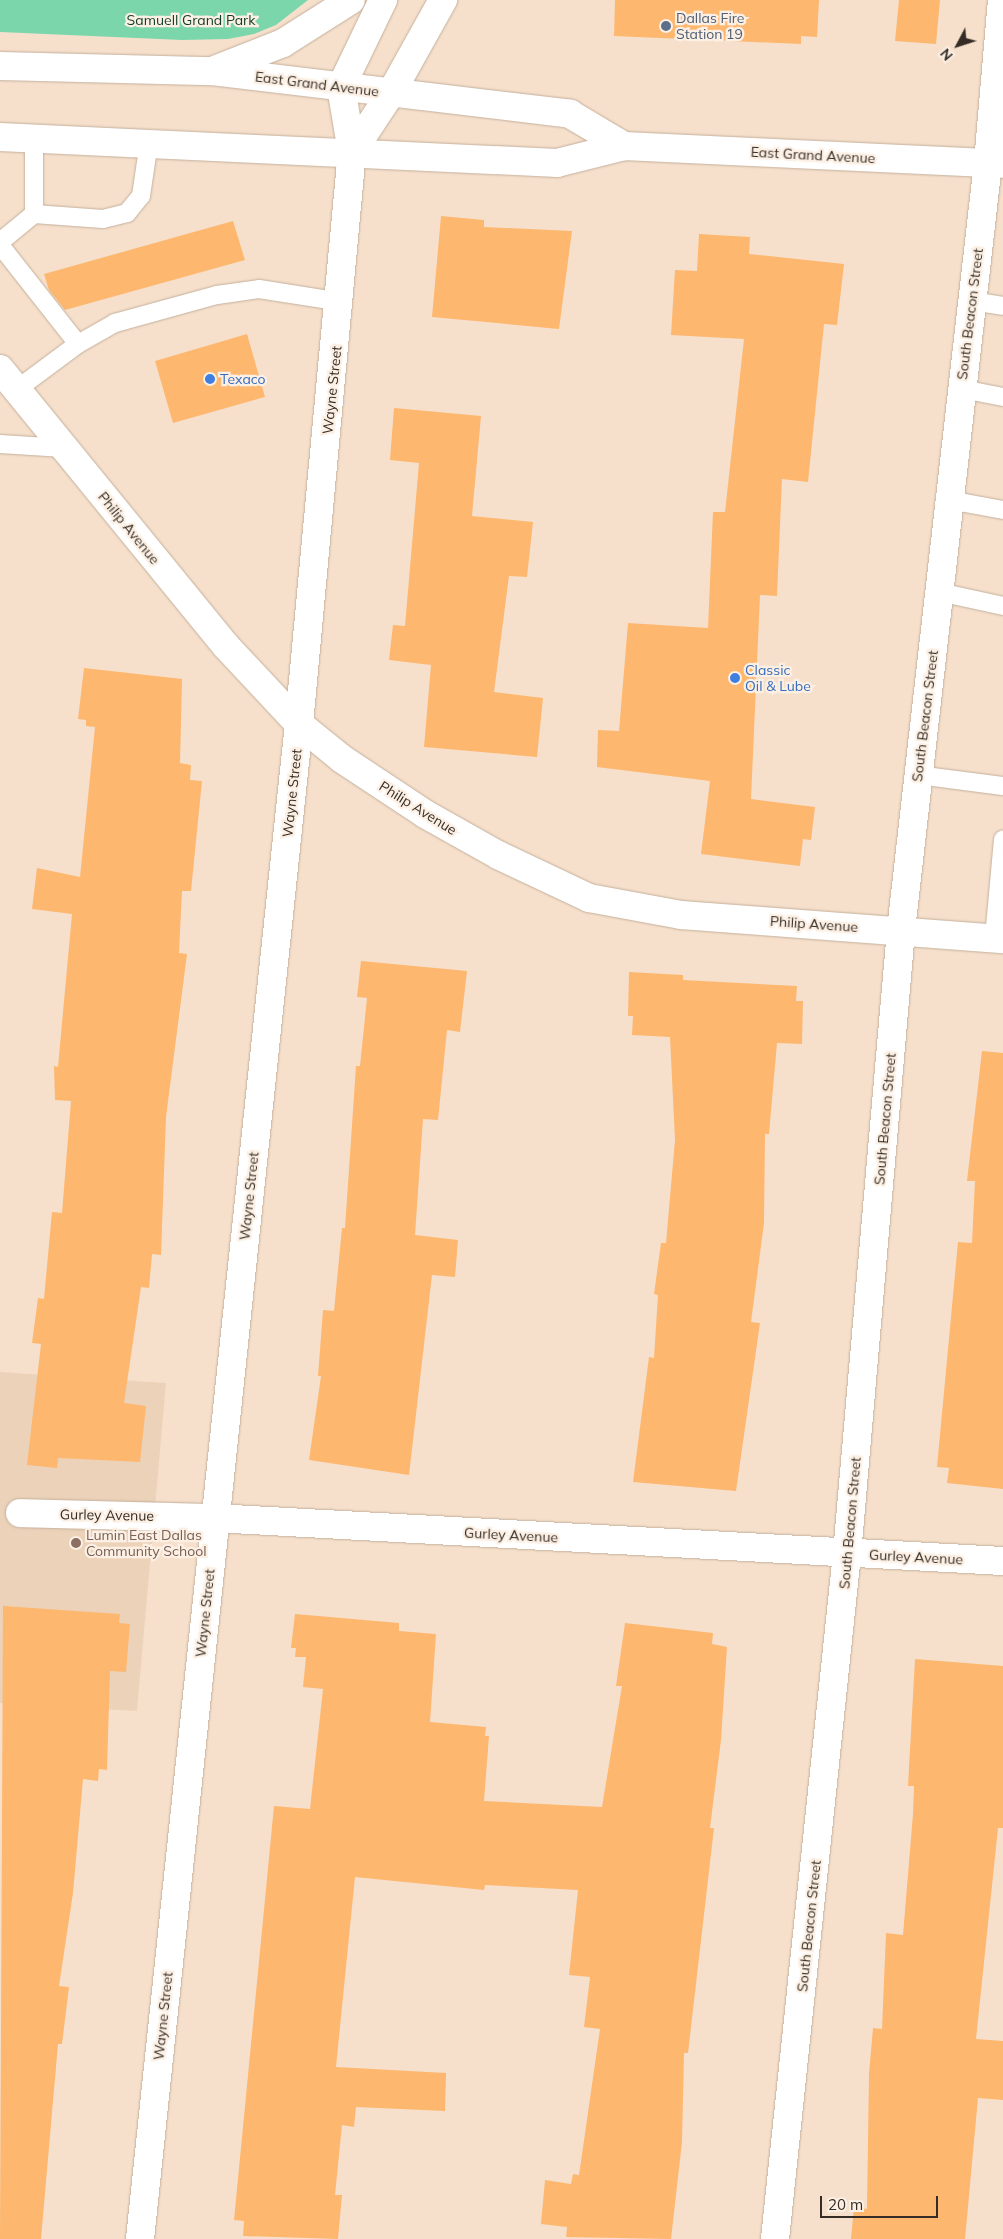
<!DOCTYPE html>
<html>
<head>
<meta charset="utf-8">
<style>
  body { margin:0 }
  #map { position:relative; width:1003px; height:2239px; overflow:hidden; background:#f6e0cc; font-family:Mulish,sans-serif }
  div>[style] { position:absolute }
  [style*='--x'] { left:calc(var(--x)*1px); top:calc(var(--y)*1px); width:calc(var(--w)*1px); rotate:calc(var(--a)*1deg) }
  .built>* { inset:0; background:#ecd2b9 }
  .green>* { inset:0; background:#7cd6ac }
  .building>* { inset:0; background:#fdb76f }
  .roads { filter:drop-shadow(0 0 1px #c4b09c) drop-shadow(0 0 1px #c4b09c) }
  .service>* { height:18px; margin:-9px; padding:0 9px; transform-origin:9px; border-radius:9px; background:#fff }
  .minor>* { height:28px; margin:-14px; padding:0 14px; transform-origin:14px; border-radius:14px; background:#fff }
  .tertiary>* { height:28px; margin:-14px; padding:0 14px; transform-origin:14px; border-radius:14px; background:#fff }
  .primary>* { height:28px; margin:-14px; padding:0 14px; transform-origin:14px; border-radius:14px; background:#fff }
  .dots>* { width:14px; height:14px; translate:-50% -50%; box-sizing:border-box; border:2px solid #fcefe3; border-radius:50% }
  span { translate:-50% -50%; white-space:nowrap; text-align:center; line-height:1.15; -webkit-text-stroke:4.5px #fcefe3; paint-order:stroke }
  .service-label { font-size:14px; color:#4e5e75 }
  .left { translate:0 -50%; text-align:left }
  .park-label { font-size:14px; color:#0f3d2a }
  .street-label { font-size:14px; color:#352d25 }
  .shop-label { font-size:14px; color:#366cbe }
  .education-label { font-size:14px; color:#785e54 }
  .north { position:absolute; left:933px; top:20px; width:50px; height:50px; -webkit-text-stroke:4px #fcefe3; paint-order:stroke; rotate:230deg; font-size:14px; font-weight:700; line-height:20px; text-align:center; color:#352d25 }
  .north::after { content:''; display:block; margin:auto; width:18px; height:22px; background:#352d25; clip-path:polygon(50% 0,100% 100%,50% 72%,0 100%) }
  .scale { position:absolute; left:820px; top:2196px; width:118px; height:22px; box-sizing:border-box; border:2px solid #352d25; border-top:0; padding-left:6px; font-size:15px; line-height:18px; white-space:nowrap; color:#352d25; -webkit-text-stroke:4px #fcefe3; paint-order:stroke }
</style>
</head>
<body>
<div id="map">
  <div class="built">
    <i style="clip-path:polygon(0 1372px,166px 1383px,137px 1711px,0 1703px)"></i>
  </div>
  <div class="green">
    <i style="clip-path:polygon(0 0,308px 0,276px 25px,254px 34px,228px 39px,182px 40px,0 32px)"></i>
  </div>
  <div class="building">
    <i style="clip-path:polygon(615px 0,819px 0,817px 37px,801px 36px,801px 44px,614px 36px)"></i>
    <i style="clip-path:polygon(899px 0,940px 0,936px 44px,895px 41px)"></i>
    <i style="clip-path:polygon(441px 216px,484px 220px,484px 227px,572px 231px,559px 329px,432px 317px)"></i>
    <i style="clip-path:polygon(233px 221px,245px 260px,65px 310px,49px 290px,44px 274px)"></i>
    <i style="clip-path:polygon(699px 234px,750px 237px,749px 254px,844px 264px,837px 325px,824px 324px,808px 482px,782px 479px,777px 596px,760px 595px,751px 799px,815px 807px,811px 840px,803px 839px,800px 866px,701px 854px,710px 781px,597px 767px,598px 730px,619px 731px,628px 623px,708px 628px,713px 512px,725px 512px,744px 339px,671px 335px,675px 270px,697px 271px)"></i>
    <i style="clip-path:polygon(247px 334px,265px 397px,173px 423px,155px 361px)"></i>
    <i style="clip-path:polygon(394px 408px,481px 416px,472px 516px,533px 522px,527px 577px,509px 576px,494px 692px,543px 698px,537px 757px,424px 747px,431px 665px,389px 660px,393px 625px,405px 626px,419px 463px,390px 460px)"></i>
    <i style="clip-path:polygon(84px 668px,182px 679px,180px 763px,191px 765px,190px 780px,202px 781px,191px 891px,182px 891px,179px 953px,187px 954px,166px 1117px,161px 1255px,152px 1254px,149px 1288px,141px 1287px,124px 1403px,146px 1406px,140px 1462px,58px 1458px,57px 1468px,27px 1465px,41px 1344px,32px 1343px,38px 1298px,44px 1299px,52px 1212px,62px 1213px,71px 1101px,55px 1100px,54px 1066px,58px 1067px,72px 914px,32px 909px,37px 868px,80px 877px,95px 727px,86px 726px,86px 720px,78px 719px)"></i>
    <i style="clip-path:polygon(361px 961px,467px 971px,460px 1032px,447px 1030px,438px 1120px,423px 1119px,415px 1235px,458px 1240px,455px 1277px,432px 1275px,409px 1475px,309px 1460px,321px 1376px,318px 1376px,323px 1310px,334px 1311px,342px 1228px,345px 1228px,356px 1066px,360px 1066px,367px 998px,357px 997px)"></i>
    <i style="clip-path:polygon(629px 972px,683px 975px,683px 980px,797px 986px,796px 1001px,803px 1001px,802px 1044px,777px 1043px,769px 1134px,765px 1134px,764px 1223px,751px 1322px,760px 1323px,736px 1491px,633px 1482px,649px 1357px,654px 1358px,658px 1295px,654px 1294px,661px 1243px,666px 1243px,675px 1140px,670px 1037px,632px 1035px,633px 1016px,628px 1016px)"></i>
    <i style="clip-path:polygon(982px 1051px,1003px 1053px,1003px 1489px,947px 1483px,949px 1468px,937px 1467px,958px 1242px,972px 1243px,975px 1181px,967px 1181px)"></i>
    <i style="clip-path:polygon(3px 1606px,120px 1614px,119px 1623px,130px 1624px,126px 1672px,110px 1671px,107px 1770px,99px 1769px,98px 1781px,83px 1779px,73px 1893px,59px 1986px,69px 1987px,62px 2044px,58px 2044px,41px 2239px,0 2239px)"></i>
    <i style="clip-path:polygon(295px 1614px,399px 1623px,399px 1631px,436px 1634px,430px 1722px,486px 1727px,485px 1736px,489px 1736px,484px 1801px,602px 1807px,622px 1686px,616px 1686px,625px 1623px,713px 1633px,712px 1644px,727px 1647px,721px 1740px,710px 1828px,714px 1828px,688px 2053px,684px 2053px,682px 2142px,671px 2239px,566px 2237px,567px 2227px,541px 2224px,545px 2180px,571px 2184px,573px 2174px,579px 2175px,600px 2029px,584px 2027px,590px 1977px,569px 1975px,578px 1890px,485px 1885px,484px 1890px,355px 1877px,336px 2067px,446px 2073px,445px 2111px,356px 2107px,354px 2127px,342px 2125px,335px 2195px,342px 2195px,338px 2239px,243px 2236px,244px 2221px,234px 2220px,274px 1806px,310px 1809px,323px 1689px,303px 1687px,306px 1657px,295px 1657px,296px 1648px,291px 1648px)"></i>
    <i style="clip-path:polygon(915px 1659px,1003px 1666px,1003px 1828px,998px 1828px,976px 2039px,1003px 2041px,1003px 2100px,978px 2098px,965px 2239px,851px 2239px,854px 2207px,867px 2209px,869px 2074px,873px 2028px,882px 2029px,886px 1933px,903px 1935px,913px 1814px,914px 1786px,908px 1786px)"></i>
  </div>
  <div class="roads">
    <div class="service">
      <i style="--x:34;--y:138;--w:76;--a:90"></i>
      <i style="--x:34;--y:214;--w:69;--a:4.1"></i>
      <i style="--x:103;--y:219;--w:25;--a:-14"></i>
      <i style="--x:127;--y:213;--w:22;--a:-51"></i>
      <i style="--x:141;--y:196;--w:55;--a:-81.6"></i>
      <i style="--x:0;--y:242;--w:44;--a:-39.5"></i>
      <i style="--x:0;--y:245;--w:126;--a:51.8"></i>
      <i style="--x:972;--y:301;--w:31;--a:9"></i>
      <i style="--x:962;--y:389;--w:42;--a:11"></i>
      <i style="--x:16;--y:390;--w:77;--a:-36.6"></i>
      <i style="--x:78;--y:344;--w:43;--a:-29.6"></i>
      <i style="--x:115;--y:323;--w:106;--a:-15.4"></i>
      <i style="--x:217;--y:295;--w:42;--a:-8.1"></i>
      <i style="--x:259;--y:289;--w:83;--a:9"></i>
      <i style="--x:0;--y:444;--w:64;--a:3.6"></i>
      <i style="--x:949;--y:500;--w:55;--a:10.5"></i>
      <i style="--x:939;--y:592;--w:66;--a:12.3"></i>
      <i style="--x:918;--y:775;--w:86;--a:7.4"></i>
      <i style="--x:994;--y:938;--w:99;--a:-84.8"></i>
    </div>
    <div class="minor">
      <i style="--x:341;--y:87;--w:66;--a:80.4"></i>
      <i style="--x:352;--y:152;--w:71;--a:-56.5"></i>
      <i style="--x:0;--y:369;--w:357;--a:50.8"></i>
      <i style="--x:226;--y:646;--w:107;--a:46.9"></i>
      <i style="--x:299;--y:724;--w:55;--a:39.1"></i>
      <i style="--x:342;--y:759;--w:100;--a:33.5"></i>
      <i style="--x:425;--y:814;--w:84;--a:29.3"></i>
      <i style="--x:498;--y:855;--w:101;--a:25.3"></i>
      <i style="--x:589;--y:898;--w:95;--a:10.4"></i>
      <i style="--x:682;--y:915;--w:322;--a:4.3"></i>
      <i style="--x:20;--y:1513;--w:194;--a:1.5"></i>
      <i style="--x:214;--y:1518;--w:790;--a:3.12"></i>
      <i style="--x:140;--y:2239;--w:1523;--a:-84.01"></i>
      <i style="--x:299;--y:724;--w:574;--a:-84.71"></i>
    </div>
    <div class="tertiary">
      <i style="--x:341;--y:87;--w:97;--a:-64.2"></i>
      <i style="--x:391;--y:93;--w:107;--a:-60.8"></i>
      <i style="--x:775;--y:2239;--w:689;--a:-84"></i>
      <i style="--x:847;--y:1554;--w:626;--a:-85.05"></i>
      <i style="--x:901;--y:930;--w:772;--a:-83.53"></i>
      <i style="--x:988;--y:163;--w:164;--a:-85.1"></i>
    </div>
    <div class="primary">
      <i style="--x:0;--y:66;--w:212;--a:1.4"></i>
      <i style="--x:212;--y:71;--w:361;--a:6.8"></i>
      <i style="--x:570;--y:114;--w:63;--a:30.7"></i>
      <i style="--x:217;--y:69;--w:71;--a:-21.5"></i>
      <i style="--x:283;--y:43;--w:80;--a:-32.3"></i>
      <i style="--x:0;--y:137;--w:558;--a:2.67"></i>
      <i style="--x:557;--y:163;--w:69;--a:-14.2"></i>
      <i style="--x:624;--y:146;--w:379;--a:2.7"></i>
    </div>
  </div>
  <div class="dots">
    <i style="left:666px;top:26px;background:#5c6f8a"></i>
    <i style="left:210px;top:379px;background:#3f7fe0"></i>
    <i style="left:735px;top:678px;background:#3f7fe0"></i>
    <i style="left:76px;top:1543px;background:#8d6e63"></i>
  </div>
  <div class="service-label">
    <span class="left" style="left:676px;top:26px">Dallas Fire<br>Station 19</span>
  </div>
  <div class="park-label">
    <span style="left:191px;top:20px">Samuell Grand Park</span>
  </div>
  <div class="street-label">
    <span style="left:317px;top:84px;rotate:7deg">East Grand Avenue</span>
    <span style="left:813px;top:155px;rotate:3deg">East Grand Avenue</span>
    <span style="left:970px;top:314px;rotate:-83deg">South Beacon Street</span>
    <span style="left:332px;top:390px;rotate:-84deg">Wayne Street</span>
    <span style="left:129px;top:528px;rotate:51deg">Philip Avenue</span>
    <span style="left:925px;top:716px;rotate:-83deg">South Beacon Street</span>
    <span style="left:292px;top:793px;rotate:-84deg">Wayne Street</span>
    <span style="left:418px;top:808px;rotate:32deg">Philip Avenue</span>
    <span style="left:814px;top:924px;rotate:4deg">Philip Avenue</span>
    <span style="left:885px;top:1119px;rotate:-85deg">South Beacon Street</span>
    <span style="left:249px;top:1196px;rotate:-84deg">Wayne Street</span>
    <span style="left:107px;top:1515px;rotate:1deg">Gurley Avenue</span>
    <span style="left:850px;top:1523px;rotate:-85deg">South Beacon Street</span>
    <span style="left:511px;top:1535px;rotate:3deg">Gurley Avenue</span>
    <span style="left:916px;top:1557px;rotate:3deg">Gurley Avenue</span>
    <span style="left:205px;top:1613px;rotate:-84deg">Wayne Street</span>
    <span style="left:809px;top:1926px;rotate:-84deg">South Beacon Street</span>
    <span style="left:163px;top:2016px;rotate:-84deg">Wayne Street</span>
  </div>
  <div class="shop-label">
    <span class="left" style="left:220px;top:379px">Texaco</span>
    <span class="left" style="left:745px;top:678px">Classic<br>Oil &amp; Lube</span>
  </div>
  <div class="education-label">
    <span class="left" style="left:86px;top:1543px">Lumin East Dallas<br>Community School</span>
  </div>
  <div class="north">N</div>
  <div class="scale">20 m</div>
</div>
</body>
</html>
